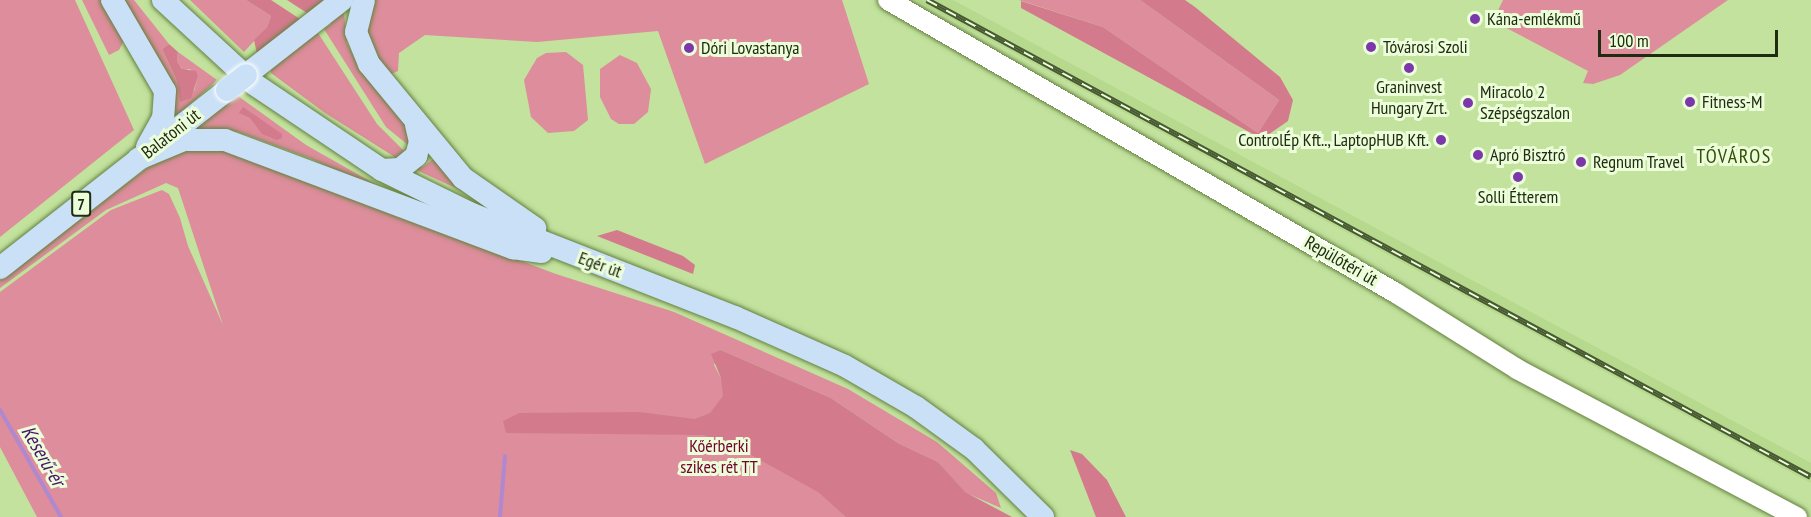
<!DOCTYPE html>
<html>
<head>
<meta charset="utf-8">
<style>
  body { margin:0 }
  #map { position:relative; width:1811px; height:517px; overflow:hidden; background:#c2e29d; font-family:"PT Sans Narrow",sans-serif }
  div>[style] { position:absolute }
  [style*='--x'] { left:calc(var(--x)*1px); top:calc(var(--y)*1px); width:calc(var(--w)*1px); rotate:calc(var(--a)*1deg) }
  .built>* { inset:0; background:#b6d98d }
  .green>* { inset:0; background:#dd8d9b }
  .forest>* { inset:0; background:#d37b8c }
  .stream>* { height:4px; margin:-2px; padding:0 2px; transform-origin:2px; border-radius:2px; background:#af88d0 }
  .roads { filter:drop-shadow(0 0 2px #64803f) drop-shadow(0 0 2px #64803f) }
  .secondary>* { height:20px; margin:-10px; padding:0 10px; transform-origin:10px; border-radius:10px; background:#fff }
  .primary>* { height:22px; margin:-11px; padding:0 11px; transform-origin:11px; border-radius:11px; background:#c9e0f7 }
  .rail>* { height:6px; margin-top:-3px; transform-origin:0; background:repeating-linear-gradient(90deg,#ecfdda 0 11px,#475833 0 22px); box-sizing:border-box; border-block:2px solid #475833 }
  .bridges { filter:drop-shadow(0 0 2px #fff) drop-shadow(0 0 2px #fff) }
  .primary-bridge>* { height:22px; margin:-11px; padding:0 11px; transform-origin:11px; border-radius:11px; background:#c9e0f7 }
  .dots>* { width:16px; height:16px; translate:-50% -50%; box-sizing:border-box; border:3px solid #ecfdda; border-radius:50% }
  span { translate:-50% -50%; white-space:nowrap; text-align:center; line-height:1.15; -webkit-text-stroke:6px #ecfdda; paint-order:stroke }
  .shield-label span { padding:2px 4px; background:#ecfdda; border:2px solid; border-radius:4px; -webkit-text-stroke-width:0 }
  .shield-label { font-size:16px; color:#202c11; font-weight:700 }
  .poi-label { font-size:18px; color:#202c11 }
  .left { translate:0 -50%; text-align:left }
  .right { translate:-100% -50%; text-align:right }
  .street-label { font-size:18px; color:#202c11 }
  .park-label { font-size:18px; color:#73022d }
  .neighbourhood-label { font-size:20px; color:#364f09; letter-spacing:1.5px }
  .water-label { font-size:20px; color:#49146a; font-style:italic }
  .scale { position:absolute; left:1598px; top:30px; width:180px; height:27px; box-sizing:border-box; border:3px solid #202c11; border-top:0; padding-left:8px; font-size:18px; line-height:21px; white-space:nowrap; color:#202c11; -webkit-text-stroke:4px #ecfdda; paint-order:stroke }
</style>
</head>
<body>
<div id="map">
  <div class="built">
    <i style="clip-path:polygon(916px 0,953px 0,1811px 463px,1811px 483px)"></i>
  </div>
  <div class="green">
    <i style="clip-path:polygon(0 0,75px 0,134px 130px,0 237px)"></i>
    <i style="clip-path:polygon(82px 0,106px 0,126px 37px,119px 50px,109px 55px)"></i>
    <i style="clip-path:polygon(121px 0,134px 0,169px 44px,162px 49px,177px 81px,194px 91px,198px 77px,190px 69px,183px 70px,177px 61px,178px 52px,217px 80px,170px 123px)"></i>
    <i style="clip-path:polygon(190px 0,246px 0,271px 16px,267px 27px,244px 52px)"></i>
    <i style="clip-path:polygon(371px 0,842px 0,869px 84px,705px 164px,658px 31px,537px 42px,425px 35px,399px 53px,398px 71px,387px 76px,363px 35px)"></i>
    <i style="clip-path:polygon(1019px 0,1140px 0,1279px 100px,1258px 133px,1103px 27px)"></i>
    <i style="clip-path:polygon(1503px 0,1728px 0,1620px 75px,1593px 84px,1583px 83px,1588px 71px,1493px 21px)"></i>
    <i style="clip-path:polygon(344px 13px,347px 43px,354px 57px,413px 131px,413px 149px,386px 127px,324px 29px,331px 24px,329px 21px)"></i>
    <i style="clip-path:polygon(318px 33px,377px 124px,409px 156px,401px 161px,325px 113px,271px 73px,271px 66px)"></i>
    <i style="clip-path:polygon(566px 52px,583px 65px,588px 120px,574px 131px,548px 133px,531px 117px,524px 80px,537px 58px,546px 53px)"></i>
    <i style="clip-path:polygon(620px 55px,637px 63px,651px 89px,648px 112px,634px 124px,619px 124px,611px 119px,600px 97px,600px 69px)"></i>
    <i style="clip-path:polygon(238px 96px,306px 145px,375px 184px,373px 187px,309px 158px,238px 132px,192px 129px)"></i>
    <i style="clip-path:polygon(218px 147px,556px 274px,674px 312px,848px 389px,937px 442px,996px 493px,1001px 508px,964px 492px,938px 462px,898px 443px,831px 398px,721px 350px,714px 365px,721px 378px,1005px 517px,37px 517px,0 447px,0 292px,111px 210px,162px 190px,169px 194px,180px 218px,188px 246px,223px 325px,178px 188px,166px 183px,106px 210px,0 288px,0 277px,158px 160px,174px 153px)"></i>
    <i style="clip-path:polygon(433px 159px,473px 196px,412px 168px,423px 167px)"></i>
  </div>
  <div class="forest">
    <i style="clip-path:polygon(246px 0,271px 0,300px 19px,257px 54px,254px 40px,267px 27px,271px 16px)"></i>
    <i style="clip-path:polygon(287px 0,329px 0,307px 13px)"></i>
    <i style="clip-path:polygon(1140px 0,1185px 0,1195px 7px,1280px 77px,1293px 100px,1288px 121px,1262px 139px,1021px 8px,1021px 1px,1103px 27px,1258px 133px,1279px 100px)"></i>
    <i style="clip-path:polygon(169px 44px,178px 52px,177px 61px,182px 69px,196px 71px,198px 77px,191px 98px,180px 102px,177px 81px,162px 49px)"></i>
    <i style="clip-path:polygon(243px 107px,282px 134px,282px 138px,277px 140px,262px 134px,250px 118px,239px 113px)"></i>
    <i style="clip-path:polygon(617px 230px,683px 256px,695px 265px,693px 274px,597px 236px)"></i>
    <i style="clip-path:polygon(721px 350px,831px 398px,898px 443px,938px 462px,965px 492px,1012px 517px,846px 517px,818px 492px,728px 442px,703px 435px,506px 433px,503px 421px,519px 413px,639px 412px,695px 419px,710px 413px,723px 396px,721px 378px,711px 354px)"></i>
    <i style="clip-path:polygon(1070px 450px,1082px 454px,1107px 480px,1126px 517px,1096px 517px)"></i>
  </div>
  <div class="stream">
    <i style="--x:0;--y:410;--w:123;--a:60.3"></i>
    <i style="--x:500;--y:517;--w:61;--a:-85.3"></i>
  </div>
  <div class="roads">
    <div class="secondary">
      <i style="--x:888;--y:0;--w:586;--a:29.98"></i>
      <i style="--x:1396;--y:293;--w:143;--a:32.1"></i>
      <i style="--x:1517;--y:369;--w:317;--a:27.9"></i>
    </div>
    <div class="primary">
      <i style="--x:112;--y:0;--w:105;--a:59.8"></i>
      <i style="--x:165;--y:91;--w:27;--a:94"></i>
      <i style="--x:163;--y:118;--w:33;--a:119"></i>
      <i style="--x:163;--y:0;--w:124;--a:42.7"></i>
      <i style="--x:254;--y:84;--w:154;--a:33.9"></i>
      <i style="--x:382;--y:170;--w:100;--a:26.1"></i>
      <i style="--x:472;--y:214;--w:282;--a:21.4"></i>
      <i style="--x:735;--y:317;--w:120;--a:24"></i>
      <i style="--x:845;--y:366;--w:82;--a:30"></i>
      <i style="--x:916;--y:407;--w:72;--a:35.9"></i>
      <i style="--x:974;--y:449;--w:97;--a:44.6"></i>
      <i style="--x:364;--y:0;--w:33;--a:104"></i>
      <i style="--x:356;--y:32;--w:35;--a:68"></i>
      <i style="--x:369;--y:64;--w:148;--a:50.5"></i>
      <i style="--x:463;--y:178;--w:88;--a:34.8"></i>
      <i style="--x:246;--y:75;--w:122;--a:-38"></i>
      <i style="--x:138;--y:159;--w:50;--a:-22.4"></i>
      <i style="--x:184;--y:140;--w:41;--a:0"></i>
      <i style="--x:225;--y:140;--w:308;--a:20.6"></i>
      <i style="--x:513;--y:248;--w:29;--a:8"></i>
      <i style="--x:382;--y:170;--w:18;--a:-3"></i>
      <i style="--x:400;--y:169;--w:21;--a:-39"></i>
      <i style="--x:416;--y:156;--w:15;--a:-74"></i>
      <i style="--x:420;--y:142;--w:18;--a:-103"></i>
      <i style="--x:0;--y:268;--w:288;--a:-38.1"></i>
    </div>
  </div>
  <div class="rail">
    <i style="--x:927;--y:0;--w:1004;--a:28.35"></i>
  </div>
  <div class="bridges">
    <div class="primary-bridge">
      <i style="--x:227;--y:90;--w:24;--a:-38"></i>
    </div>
  </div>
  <div class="dots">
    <i style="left:1475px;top:19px;background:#7c37ab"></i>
    <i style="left:1371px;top:47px;background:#7c37ab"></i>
    <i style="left:689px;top:48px;background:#7c37ab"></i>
    <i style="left:1409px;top:68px;background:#7c37ab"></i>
    <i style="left:1690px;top:102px;background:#7c37ab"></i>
    <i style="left:1468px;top:103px;background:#7c37ab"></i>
    <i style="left:1441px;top:140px;background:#7c37ab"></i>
    <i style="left:1478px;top:155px;background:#7c37ab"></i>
    <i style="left:1581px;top:162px;background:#7c37ab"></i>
    <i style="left:1518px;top:177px;background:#7c37ab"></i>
  </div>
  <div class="shield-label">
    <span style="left:81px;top:204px">7</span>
  </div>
  <div class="poi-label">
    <span class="left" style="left:1487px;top:19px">Kána-emlékmű</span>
    <span class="left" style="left:1383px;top:47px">Tóvárosi Szoli</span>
    <span class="left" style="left:701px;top:48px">Dóri Lovastanya</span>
    <span style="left:1409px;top:98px">Graninvest<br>Hungary Zrt.</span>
    <span class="left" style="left:1480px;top:103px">Miracolo 2<br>Szépségszalon</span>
    <span class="left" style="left:1702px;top:102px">Fitness-M</span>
    <span class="right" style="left:1429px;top:140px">ControlÉp Kft.., LaptopHUB Kft.</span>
    <span class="left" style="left:1490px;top:155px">Apró Bisztró</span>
    <span class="left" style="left:1593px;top:162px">Regnum Travel</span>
    <span style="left:1518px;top:197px">Solli Étterem</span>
  </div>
  <div class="street-label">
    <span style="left:171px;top:134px;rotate:-38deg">Balatoni út</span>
    <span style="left:1341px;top:261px;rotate:30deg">Repülőtéri út</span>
    <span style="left:600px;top:265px;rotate:20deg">Egér út</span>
  </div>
  <div class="park-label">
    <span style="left:719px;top:457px">Kőérberki<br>szikes rét TT</span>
  </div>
  <div class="neighbourhood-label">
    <span style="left:1734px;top:156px">TÓVÁROS</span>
  </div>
  <div class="water-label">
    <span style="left:43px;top:456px;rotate:60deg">Keserű-ér</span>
  </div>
  <div class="scale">100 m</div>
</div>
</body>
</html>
